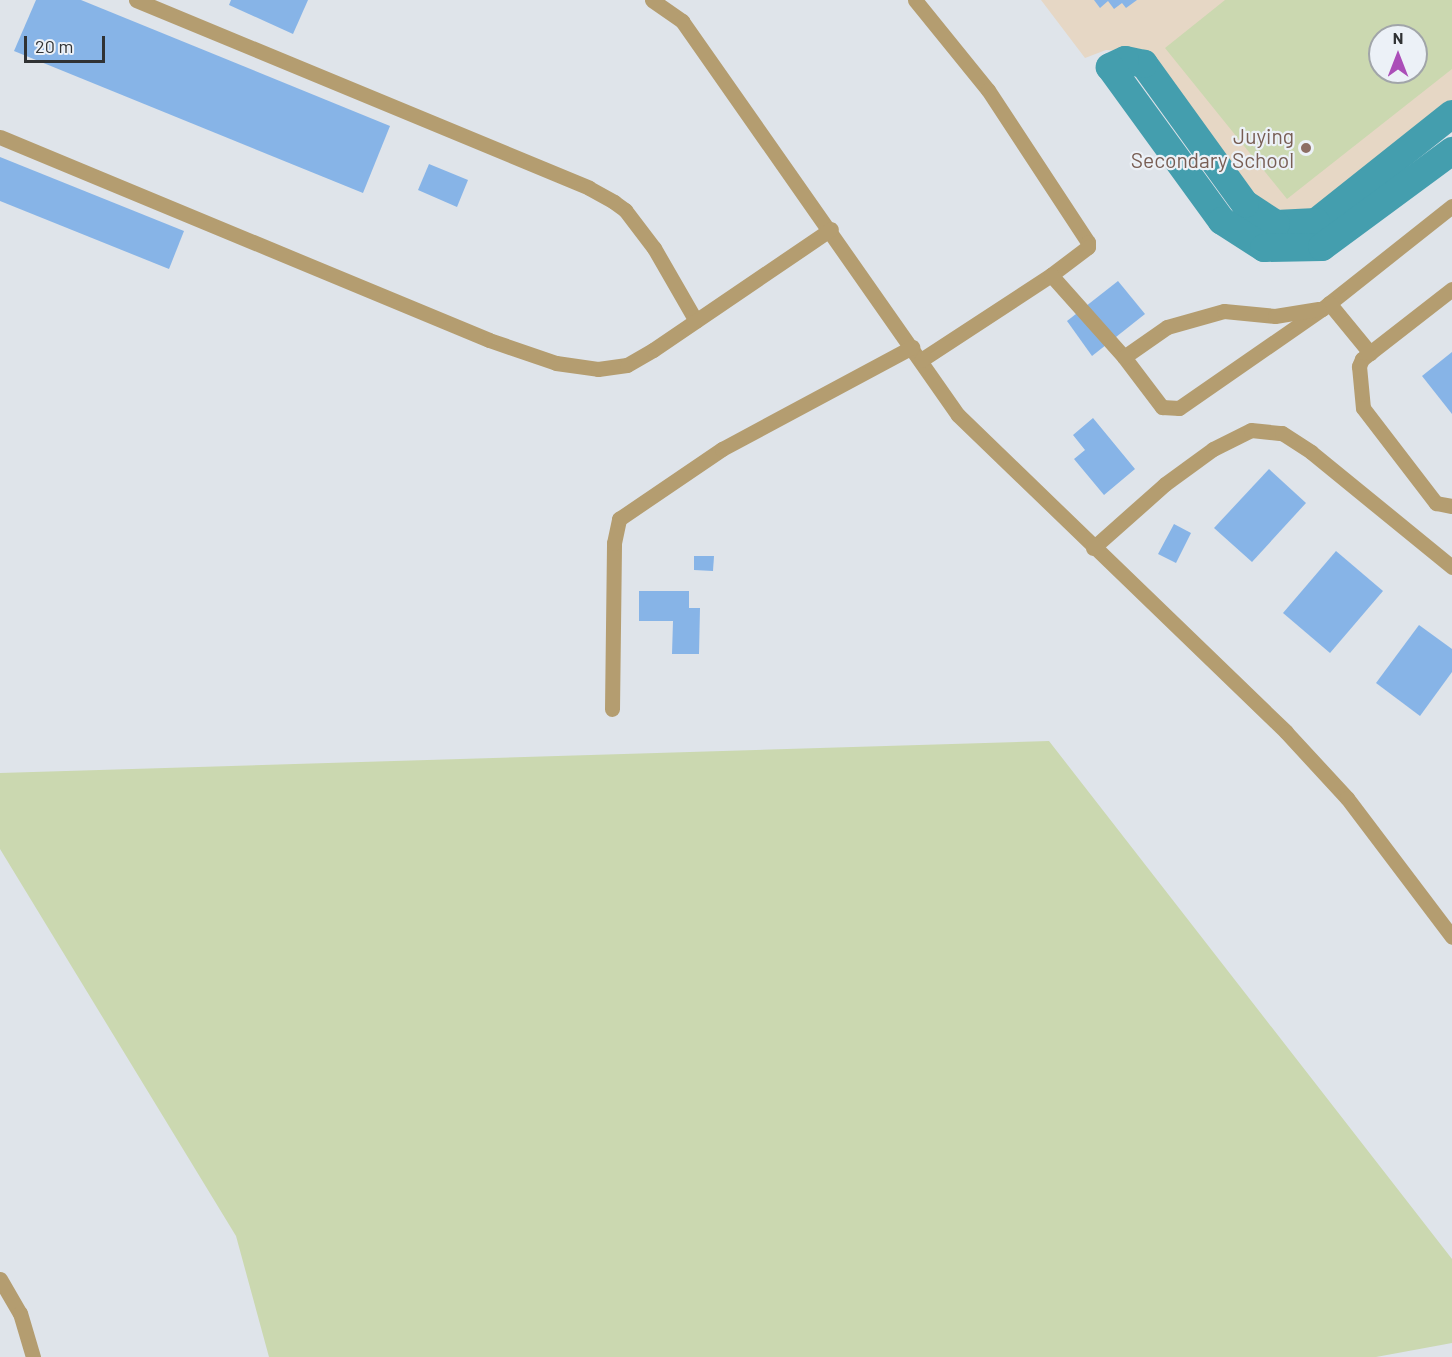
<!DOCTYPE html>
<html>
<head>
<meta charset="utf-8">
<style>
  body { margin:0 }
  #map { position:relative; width:1452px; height:1357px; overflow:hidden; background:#dfe4ea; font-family:Barlow,sans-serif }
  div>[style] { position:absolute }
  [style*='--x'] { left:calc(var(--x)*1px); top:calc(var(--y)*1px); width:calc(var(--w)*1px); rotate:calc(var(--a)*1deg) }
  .education>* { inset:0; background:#e6d7c5 }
  .green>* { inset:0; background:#cbd8b0 }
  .canal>* { height:28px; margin:-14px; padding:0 14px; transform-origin:14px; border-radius:14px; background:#449eae }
  .building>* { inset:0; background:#87b4e7 }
  .lane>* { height:15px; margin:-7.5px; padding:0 7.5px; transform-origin:7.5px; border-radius:7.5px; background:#b49d70 }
  .dots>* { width:16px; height:16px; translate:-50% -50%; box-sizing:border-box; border:3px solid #ecf1f7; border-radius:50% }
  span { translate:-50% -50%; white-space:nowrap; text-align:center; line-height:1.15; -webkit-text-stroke:4.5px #ecf1f7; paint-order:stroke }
  .education-label { font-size:21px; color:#785e54 }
  .right { translate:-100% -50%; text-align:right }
  .north { position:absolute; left:1368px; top:24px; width:60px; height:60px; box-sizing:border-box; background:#ecf1f7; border:2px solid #a1a5a9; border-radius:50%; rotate:0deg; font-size:16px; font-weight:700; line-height:24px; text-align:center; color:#303234 }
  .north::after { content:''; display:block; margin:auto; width:21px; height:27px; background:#ab4eb8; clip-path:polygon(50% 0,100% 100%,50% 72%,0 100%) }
  .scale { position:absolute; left:24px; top:36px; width:81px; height:27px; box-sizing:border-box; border:3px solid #303234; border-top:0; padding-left:8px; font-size:18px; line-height:21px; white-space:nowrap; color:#303234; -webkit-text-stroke:4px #ecf1f7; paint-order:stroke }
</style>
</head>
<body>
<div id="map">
  <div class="education">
    <i style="clip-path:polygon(evenodd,1041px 0,1452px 0,1452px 101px,1319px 204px,1308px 210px,1285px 211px,1269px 206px,1256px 195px,1158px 67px,1141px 55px,1125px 51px,1106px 50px,1085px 58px,1041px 0,1380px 36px,1416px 36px,1416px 72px,1380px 72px,1380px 36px)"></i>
  </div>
  <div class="green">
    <i style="clip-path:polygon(evenodd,1225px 0,1452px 0,1452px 69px,1287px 199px,1165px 48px,1225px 0,1380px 36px,1416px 36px,1416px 72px,1380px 72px,1380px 36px)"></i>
    <i style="clip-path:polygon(1049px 741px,1452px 1259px,1452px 1343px,1376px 1357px,269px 1357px,236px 1236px,0 849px,0 773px)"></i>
  </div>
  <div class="canal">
    <i style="--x:1452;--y:114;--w:174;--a:141.5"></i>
    <i style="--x:1316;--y:222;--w:40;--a:177.1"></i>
    <i style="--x:1276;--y:224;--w:37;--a:-147"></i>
    <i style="--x:1245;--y:204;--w:173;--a:-125.8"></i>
    <i style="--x:1144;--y:64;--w:19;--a:-168"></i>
    <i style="--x:1125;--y:60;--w:17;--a:155"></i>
    <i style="--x:1110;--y:67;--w:190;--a:54"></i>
    <i style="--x:1222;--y:221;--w:50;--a:32.7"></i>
    <i style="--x:1264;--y:248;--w:58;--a:-1"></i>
    <i style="--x:1322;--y:247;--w:162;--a:-36.4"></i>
  </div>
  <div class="building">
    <i style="clip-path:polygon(36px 0,81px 0,390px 126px,363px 193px,14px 51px)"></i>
    <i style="clip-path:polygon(231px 0,308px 0,293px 34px,229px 5px)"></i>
    <i style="clip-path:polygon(1094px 0,1137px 0,1126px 8px,1122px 3px,1114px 9px,1108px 1px,1100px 8px)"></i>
    <i style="clip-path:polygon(0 157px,184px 231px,169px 269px,0 201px)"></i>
    <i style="clip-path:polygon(429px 164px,468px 180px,457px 207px,418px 190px)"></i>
    <i style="clip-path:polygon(1118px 281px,1145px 314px,1092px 356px,1067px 321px)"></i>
    <i style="clip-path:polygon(1452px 352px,1452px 414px,1422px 376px)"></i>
    <i style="clip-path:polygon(1093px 418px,1135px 469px,1104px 495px,1074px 459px,1085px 450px,1073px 435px)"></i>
    <i style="clip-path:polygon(1269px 469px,1306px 503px,1252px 562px,1214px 528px)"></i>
    <i style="clip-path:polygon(1174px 524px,1191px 533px,1176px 563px,1158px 554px)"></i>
    <i style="clip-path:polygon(1336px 551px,1383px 591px,1330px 653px,1283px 613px)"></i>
    <i style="clip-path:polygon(694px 556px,714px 556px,713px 571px,694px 570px)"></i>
    <i style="clip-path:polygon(639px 591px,689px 591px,689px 608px,700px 608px,699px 654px,672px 654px,673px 621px,639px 621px)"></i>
    <i style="clip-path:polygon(1419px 625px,1452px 649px,1452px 672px,1420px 716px,1376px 683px)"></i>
  </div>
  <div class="lane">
    <i style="--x:136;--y:0;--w:490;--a:22.5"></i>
    <i style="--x:589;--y:188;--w:29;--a:29"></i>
    <i style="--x:614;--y:202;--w:14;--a:36"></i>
    <i style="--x:625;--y:210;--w:48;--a:52.7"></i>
    <i style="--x:654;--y:248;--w:84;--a:60.1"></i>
    <i style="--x:652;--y:0;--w:37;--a:35"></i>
    <i style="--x:682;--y:21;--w:481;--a:55"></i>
    <i style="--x:958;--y:415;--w:456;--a:44"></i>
    <i style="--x:1286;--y:732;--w:90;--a:47.3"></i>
    <i style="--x:1347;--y:798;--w:174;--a:52.9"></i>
    <i style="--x:915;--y:0;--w:116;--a:51"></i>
    <i style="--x:988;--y:90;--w:182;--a:56.7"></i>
    <i style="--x:1088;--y:242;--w:5;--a:90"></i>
    <i style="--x:1088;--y:247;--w:46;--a:142.9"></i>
    <i style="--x:1051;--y:275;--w:155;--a:146.8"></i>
    <i style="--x:0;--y:137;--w:529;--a:22.54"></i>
    <i style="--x:489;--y:340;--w:71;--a:18.9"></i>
    <i style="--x:556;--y:363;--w:42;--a:8.1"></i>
    <i style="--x:598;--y:369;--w:29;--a:-8"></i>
    <i style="--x:627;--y:365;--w:30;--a:-30"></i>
    <i style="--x:653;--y:350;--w:215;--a:-34.2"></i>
    <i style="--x:1051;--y:275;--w:110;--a:48.3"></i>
    <i style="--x:1124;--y:357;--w:63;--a:52.8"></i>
    <i style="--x:1162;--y:407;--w:17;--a:3"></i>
    <i style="--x:1179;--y:408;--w:174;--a:-34.7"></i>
    <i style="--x:1322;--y:309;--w:166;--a:-38.4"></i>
    <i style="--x:1452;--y:289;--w:114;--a:142.1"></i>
    <i style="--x:1362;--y:359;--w:8;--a:113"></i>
    <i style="--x:1359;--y:366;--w:42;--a:84.6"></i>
    <i style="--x:1363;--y:408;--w:120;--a:52.5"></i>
    <i style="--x:1436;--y:503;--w:16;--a:11"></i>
    <i style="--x:1329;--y:303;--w:65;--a:50.6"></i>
    <i style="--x:1124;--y:357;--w:52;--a:-34.9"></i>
    <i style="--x:1167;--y:327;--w:59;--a:-15.7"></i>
    <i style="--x:1224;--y:311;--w:51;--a:5.6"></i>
    <i style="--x:1275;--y:316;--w:44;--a:-9.2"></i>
    <i style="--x:1093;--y:548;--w:96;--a:-41.6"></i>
    <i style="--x:1165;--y:484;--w:59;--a:-36.1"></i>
    <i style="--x:1213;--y:449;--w:42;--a:-26.6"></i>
    <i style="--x:1251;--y:430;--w:31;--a:6"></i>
    <i style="--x:1282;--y:433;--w:35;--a:33"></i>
    <i style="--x:1311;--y:452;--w:182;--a:39.2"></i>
    <i style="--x:612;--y:709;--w:166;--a:-89.3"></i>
    <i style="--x:614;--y:543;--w:25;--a:-78"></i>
    <i style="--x:619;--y:519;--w:125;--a:-34.2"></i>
    <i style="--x:722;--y:449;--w:216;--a:-28.2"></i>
    <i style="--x:0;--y:1279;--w:39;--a:60"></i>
    <i style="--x:20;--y:1313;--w:46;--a:73.5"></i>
  </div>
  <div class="dots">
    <i style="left:1306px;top:148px;background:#8d6e63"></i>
  </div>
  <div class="education-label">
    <span class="right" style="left:1294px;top:148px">Juying<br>Secondary School</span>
  </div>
  <div class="north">N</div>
  <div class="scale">20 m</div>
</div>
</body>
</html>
